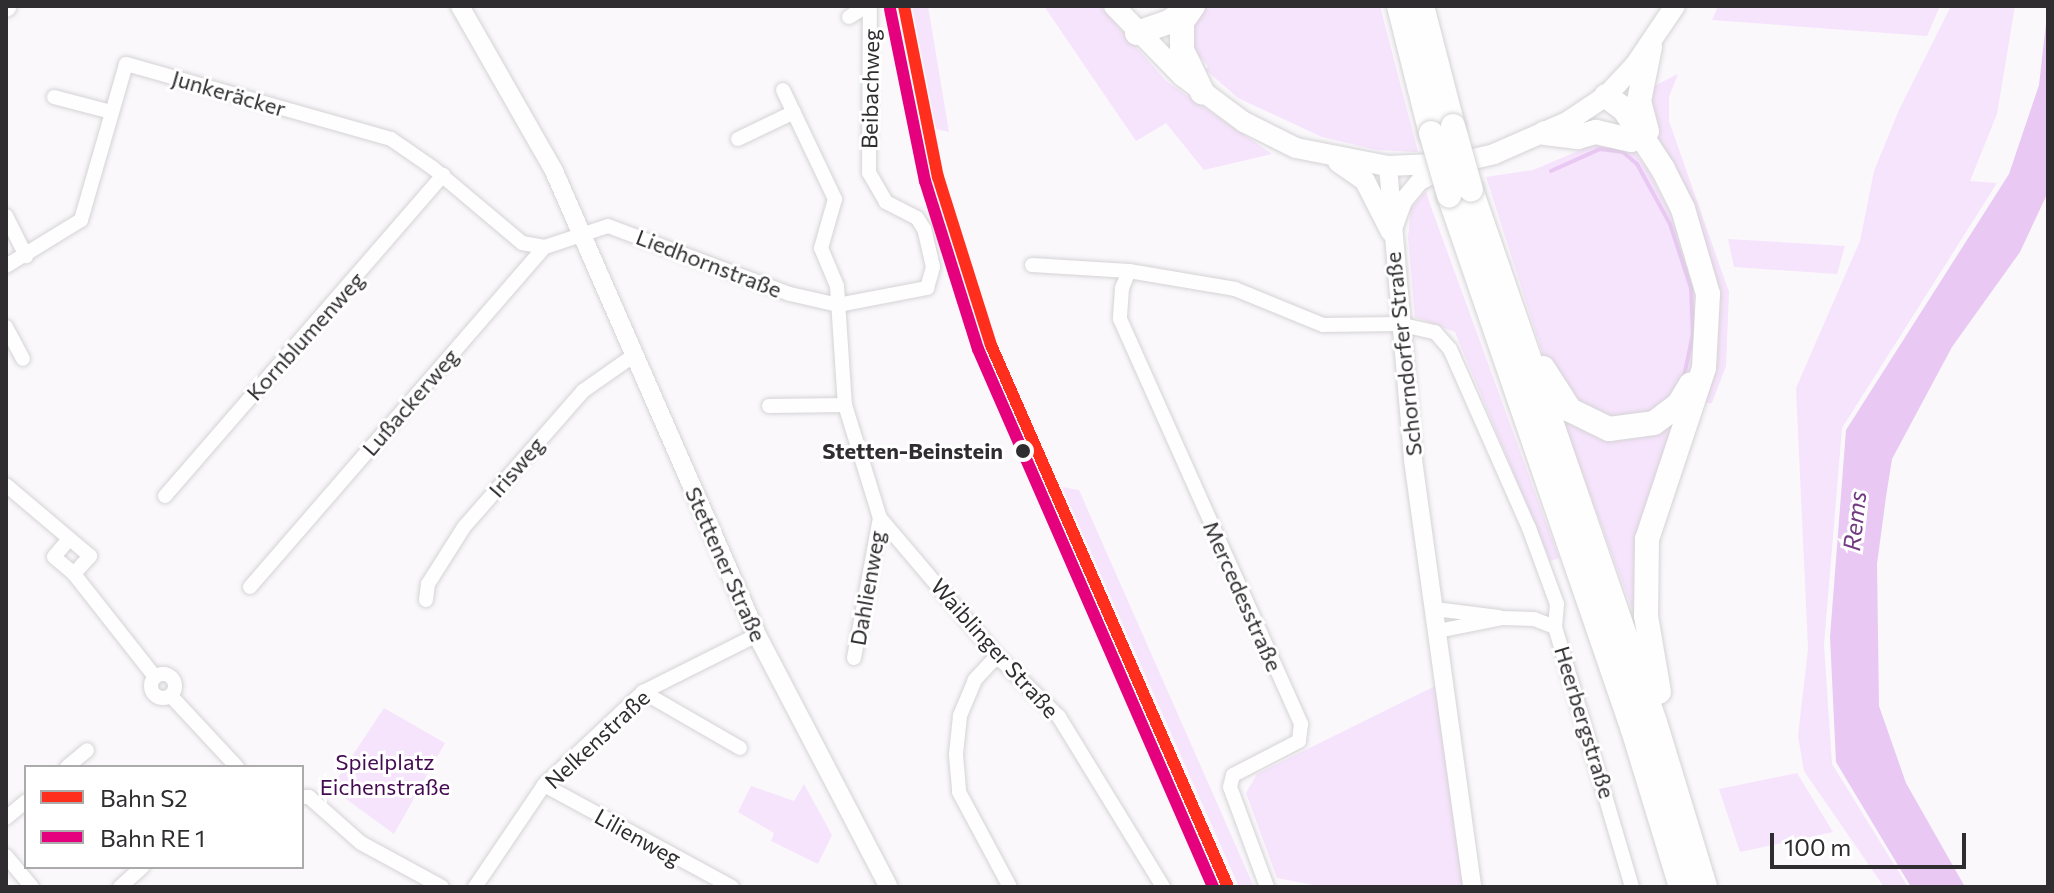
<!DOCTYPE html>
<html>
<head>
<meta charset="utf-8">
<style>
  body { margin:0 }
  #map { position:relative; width:2054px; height:893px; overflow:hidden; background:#faf8fb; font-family:Commissioner,sans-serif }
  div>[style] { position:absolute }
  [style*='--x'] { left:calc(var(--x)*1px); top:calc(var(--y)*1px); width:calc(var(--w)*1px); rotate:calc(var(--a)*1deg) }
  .green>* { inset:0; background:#f6e4fc }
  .water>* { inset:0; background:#e9c8f3 }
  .stream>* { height:4px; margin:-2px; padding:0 2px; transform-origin:2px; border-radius:2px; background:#e9c8f3 }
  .roads { filter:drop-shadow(0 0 2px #d5d3d5) drop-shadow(0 0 2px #d5d3d5) }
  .minor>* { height:14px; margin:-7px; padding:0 7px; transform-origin:7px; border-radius:7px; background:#fefefe }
  .minor>.ring { margin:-7px; padding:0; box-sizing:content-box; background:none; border:14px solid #fefefe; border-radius:50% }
  .tertiary>* { height:18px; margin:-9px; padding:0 9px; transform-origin:9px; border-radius:9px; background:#fefefe }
  .secondary>* { height:20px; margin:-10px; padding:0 10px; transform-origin:10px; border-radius:10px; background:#fefefe }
  .trunk>* { height:24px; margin:-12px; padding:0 12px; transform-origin:12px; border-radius:12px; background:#fefefe }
  .bridges { filter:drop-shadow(0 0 2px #d5d3d5) drop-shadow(0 0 2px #d5d3d5) }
  .trunk-bridge>* { height:24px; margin:-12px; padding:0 12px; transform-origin:12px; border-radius:12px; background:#fefefe }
  .rail-1>* { height:12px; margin:-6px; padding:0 6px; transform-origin:6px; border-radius:6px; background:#ff2e1d }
  .rail-2>* { height:12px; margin:-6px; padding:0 6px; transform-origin:6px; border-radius:6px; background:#e5007d }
  .dots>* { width:22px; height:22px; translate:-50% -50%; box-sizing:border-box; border:4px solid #fff; border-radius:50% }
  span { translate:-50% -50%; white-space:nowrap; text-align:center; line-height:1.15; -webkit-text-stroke:6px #fff; paint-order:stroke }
  .street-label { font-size:22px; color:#2f2d2f }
  .stop-label { font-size:22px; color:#2f2d2f; font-weight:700 }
  .right { translate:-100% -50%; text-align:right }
  .park-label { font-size:22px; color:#440a52 }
  .water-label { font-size:24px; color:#713a81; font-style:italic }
  .frame { position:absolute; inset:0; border:8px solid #2f2d2f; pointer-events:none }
  .legend { position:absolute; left:24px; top:765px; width:280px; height:104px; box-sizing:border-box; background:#fff; border:2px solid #acabac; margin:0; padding:10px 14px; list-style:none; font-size:24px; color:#2f2d2f }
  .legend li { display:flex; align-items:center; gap:16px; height:40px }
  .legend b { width:40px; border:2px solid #acabac }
  .scale { position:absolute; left:1770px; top:833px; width:196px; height:36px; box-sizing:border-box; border:4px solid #2f2d2f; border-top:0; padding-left:10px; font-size:24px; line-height:28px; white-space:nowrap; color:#2f2d2f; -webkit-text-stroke:6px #fff; paint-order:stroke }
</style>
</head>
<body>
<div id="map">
  <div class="green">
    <i style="clip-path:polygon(912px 6px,928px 6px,949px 132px,936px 129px)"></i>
    <i style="clip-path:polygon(1044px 6px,1100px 6px,1166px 81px,1272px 154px,1204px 170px,1166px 123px,1136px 141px)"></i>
    <i style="clip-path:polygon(1204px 6px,1380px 6px,1418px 152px,1377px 150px,1322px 137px,1238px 98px,1206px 70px,1208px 66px,1194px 51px,1193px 28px)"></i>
    <i style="clip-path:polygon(1718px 6px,1940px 6px,1927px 36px,1712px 20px)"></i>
    <i style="clip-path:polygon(1951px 6px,2015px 6px,1997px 114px,1970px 181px,1997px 183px,1842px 428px,1824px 645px,1832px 764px,1908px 887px,1884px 887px,1804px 771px,1798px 736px,1808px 649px,1796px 388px,1860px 241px,1874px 171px,1899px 110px)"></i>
    <i style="clip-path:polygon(1678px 74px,1669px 97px,1669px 121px,1729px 292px,1726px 366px,1712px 403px,1704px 403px,1691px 205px,1649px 122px,1654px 86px)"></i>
    <i style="clip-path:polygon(1597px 143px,1634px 151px,1648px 170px,1675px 222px,1697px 294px,1694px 366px,1683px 390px,1641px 421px,1585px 413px,1544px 358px,1486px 177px,1533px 170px)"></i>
    <i style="clip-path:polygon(1426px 191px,1431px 207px,1559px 558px,1550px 561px,1455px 332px,1415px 317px,1408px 237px,1411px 208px)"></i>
    <i style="clip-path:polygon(1728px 239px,1845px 246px,1837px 274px,1734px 267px)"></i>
    <i style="clip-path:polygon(1682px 411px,1635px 617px,1561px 415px,1580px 425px)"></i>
    <i style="clip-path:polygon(1062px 487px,1079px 490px,1254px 887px,1239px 887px)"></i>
    <i style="clip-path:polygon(1437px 685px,1464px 887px,1324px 887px,1277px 878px,1246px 793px,1257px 774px)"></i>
    <i style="clip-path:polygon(384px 708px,445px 743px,394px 834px,331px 788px)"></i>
    <i style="clip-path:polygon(1797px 773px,1833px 832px,1740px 852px,1719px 789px)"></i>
    <i style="clip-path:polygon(804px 784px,832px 835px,818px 864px,771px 841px,774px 833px,738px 812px,751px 786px,794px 801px)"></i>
  </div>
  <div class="water">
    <i style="clip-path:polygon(2048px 6px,2048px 192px,2020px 252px,1952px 347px,1892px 459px,1886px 497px,1877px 564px,1879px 706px,1906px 783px,1965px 887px,1911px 887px,1836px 762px,1830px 637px,1846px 430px,2009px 174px,2039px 85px)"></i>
  </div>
  <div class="stream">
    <i style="--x:1551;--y:171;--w:54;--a:-24.2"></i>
    <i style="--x:1600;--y:149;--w:23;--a:7"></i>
    <i style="--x:1623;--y:152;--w:18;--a:41"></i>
    <i style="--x:1637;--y:164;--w:68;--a:61.2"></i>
    <i style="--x:1670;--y:224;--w:67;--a:71.8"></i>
    <i style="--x:1691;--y:288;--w:46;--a:87.5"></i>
    <i style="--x:1693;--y:334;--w:43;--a:102.1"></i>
  </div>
  <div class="roads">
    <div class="minor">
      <i style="--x:849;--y:17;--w:20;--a:-33"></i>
      <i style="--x:783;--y:90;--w:121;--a:64.5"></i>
      <i style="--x:835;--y:199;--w:51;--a:105.9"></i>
      <i style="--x:821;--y:248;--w:41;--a:67.2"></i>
      <i style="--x:837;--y:286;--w:119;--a:86.2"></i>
      <i style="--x:845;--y:405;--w:118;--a:72.8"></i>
      <i style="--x:880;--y:518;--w:181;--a:49.7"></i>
      <i style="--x:997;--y:656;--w:87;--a:44.5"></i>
      <i style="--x:1059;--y:717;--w:199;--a:58.5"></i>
      <i style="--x:54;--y:97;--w:59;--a:14.7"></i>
      <i style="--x:738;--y:139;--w:62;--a:-25.7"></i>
      <i style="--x:6;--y:216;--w:45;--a:63.4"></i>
      <i style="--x:1032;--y:265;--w:97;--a:3.5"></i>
      <i style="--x:1129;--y:271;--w:108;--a:9.6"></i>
      <i style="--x:1235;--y:289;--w:95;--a:22.2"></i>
      <i style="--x:1323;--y:325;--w:76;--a:-0.8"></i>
      <i style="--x:1399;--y:324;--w:37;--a:13"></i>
      <i style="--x:1435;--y:332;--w:23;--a:49"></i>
      <i style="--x:1450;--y:349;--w:196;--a:66.2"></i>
      <i style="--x:1529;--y:528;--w:81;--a:69.8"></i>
      <i style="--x:1557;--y:604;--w:23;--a:95"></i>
      <i style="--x:6;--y:266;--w:88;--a:-31.5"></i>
      <i style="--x:81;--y:220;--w:162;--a:-73.9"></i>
      <i style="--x:126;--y:64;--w:275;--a:15.8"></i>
      <i style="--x:391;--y:139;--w:51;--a:34.6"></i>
      <i style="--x:433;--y:168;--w:116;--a:40.1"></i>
      <i style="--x:522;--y:243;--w:23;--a:10"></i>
      <i style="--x:1129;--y:271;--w:18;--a:112"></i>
      <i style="--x:1122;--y:288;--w:31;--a:94"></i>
      <i style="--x:1120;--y:319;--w:444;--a:65.9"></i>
      <i style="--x:1301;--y:724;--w:17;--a:97"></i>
      <i style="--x:1299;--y:741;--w:74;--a:152.7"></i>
      <i style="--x:1233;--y:775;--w:12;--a:104"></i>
      <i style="--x:1230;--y:787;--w:107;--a:69.7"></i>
      <i style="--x:6;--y:327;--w:36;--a:62"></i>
      <i style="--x:769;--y:406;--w:76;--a:-0.8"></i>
      <i style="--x:6;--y:485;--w:110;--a:40.2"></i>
      <i style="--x:90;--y:556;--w:24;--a:132"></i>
      <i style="--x:165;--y:496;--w:425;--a:-49.1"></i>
      <i style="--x:69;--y:539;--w:23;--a:130"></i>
      <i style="--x:54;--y:557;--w:26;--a:40"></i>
      <i style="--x:74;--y:574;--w:131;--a:51.8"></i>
      <i style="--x:250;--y:587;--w:450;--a:-49.1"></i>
      <i style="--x:545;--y:247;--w:66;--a:-18.4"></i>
      <i style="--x:608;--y:226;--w:194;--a:20.5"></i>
      <i style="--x:790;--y:294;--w:49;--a:12.9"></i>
      <i style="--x:838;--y:305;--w:91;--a:-10.8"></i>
      <i style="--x:927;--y:288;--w:22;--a:-74"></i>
      <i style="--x:933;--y:267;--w:39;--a:-103"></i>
      <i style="--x:924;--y:229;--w:13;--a:-122"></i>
      <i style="--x:917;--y:218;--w:35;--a:-153"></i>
      <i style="--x:886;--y:202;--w:34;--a:-120"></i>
      <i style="--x:869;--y:173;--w:167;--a:-89.7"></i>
      <i style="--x:426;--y:600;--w:16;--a:-83"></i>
      <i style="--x:428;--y:584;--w:67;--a:-57.7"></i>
      <i style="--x:464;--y:527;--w:181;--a:-48.8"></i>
      <i style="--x:583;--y:391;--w:61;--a:-35"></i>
      <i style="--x:1435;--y:609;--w:64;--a:7.2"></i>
      <i style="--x:1438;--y:631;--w:65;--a:-11.5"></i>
      <i style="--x:1502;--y:618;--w:32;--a:2"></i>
      <i style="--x:1534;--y:619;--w:22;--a:21"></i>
      <i style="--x:1555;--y:627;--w:271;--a:73.5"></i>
      <i style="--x:997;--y:656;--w:33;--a:133"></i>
      <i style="--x:975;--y:680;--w:39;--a:113"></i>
      <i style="--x:960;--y:716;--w:39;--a:96"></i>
      <i style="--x:956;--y:755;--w:37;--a:85"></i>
      <i style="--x:959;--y:792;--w:108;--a:61.8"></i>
      <i style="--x:854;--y:658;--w:142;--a:-79.5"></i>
      <i class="ring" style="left:151px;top:674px;width:10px;height:10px"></i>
      <i style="--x:643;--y:692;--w:112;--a:30"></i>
      <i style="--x:171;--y:696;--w:97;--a:47.1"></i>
      <i style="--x:67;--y:767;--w:26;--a:-40"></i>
      <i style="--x:544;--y:785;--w:214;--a:28.5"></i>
      <i style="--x:302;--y:797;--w:7;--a:0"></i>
      <i style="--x:309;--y:797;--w:69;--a:41.5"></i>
      <i style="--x:361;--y:843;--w:92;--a:28.5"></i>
      <i style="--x:6;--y:818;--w:26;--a:-40"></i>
      <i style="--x:6;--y:856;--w:40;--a:50"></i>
      <i style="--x:120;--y:887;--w:30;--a:-42"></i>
      <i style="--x:475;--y:887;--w:123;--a:-55.9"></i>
      <i style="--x:544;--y:785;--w:136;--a:-43.2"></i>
      <i style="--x:643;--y:692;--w:127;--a:-26.6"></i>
    </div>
    <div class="tertiary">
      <i style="--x:460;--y:6;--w:190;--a:60.3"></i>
      <i style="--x:554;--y:171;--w:506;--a:66.37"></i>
      <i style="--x:757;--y:635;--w:284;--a:62.4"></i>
      <i style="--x:1388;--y:166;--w:295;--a:85.1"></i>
      <i style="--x:1413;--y:460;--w:431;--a:82.1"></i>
      <i style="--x:1394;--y:226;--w:27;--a:-70"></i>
      <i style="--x:1403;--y:201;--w:26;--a:-50"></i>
      <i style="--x:1420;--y:181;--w:34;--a:-27"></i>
    </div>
    <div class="secondary">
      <i style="--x:1114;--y:6;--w:98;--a:45.8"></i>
      <i style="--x:1182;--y:76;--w:77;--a:36.6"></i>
      <i style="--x:1244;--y:122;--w:58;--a:26.6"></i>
      <i style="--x:1296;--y:148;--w:94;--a:11.1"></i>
      <i style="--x:1388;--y:166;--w:68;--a:-2.5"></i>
      <i style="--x:1456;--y:163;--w:39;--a:-13"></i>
      <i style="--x:1494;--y:154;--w:80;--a:-23.7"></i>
      <i style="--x:1567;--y:122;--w:47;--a:-33.7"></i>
      <i style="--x:1606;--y:96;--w:42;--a:-46.9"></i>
      <i style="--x:1635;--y:65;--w:71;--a:-55.9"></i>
      <i style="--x:6;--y:7;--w:1;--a:-45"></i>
      <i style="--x:1338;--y:162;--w:33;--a:35"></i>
      <i style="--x:1365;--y:181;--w:57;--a:63"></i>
    </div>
    <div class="trunk">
      <i style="--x:1193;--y:6;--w:19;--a:125"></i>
      <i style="--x:1182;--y:22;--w:28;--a:90"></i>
      <i style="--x:1182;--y:50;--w:47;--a:64.5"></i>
      <i style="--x:1399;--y:6;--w:131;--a:75.9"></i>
      <i style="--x:1422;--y:6;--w:124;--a:75.5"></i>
      <i style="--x:1137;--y:33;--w:34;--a:-19"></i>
      <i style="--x:1169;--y:22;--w:26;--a:-37"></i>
      <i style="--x:1606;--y:96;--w:22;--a:36"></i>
      <i style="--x:1624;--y:109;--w:72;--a:57"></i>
      <i style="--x:1663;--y:169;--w:45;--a:63.4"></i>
      <i style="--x:1683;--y:209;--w:89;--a:73.6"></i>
      <i style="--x:1708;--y:294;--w:74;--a:93.1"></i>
      <i style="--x:1704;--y:368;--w:180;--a:108.4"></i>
      <i style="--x:1647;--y:539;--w:77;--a:90.7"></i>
      <i style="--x:1646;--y:616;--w:77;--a:80.3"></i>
      <i style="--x:1647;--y:131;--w:31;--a:-105"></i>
      <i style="--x:1639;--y:101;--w:55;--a:-78.5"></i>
      <i style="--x:1545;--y:133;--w:33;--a:7"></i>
      <i style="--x:1578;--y:137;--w:19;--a:-16"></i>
      <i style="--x:1596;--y:132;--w:36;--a:13"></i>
      <i style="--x:1471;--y:190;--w:563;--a:70.92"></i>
      <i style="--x:1655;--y:722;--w:172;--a:73.1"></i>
      <i style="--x:1449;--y:195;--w:566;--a:71.02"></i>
      <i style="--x:1633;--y:730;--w:164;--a:73"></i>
      <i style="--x:1543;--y:368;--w:50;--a:57.3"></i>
      <i style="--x:1570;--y:410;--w:43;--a:26"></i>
      <i style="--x:1609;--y:429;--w:45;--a:-7.6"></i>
      <i style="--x:1654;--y:423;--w:31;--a:-37"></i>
      <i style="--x:1679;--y:404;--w:23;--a:-59"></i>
    </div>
  </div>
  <div class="bridges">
    <div class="trunk-bridge">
      <i style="--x:1453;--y:126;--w:66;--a:74.3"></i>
      <i style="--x:1431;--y:133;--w:65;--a:73.8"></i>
    </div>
  </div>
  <div class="rail-1">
    <i style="--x:904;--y:6;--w:174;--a:78.8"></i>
    <i style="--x:938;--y:177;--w:176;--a:72.5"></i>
    <i style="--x:991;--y:345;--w:592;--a:66.38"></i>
  </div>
  <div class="rail-2">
    <i style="--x:890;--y:9;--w:176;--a:78.5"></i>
    <i style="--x:925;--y:181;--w:176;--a:72.5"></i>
    <i style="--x:978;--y:349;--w:587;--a:66.4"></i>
  </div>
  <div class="dots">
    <i style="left:1023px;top:451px;background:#2f2d2f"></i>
  </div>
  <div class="street-label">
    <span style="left:870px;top:89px;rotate:-89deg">Beibachweg</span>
    <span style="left:229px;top:93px;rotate:16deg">Junkeräcker</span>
    <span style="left:709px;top:263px;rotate:21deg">Liedhornstraße</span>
    <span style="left:305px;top:336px;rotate:-48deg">Kornblumenweg</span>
    <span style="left:1403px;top:354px;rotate:-96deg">Schorndorfer Straße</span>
    <span style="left:410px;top:402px;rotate:-49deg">Lußackerweg</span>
    <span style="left:516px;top:467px;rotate:-49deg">Irisweg</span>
    <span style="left:726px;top:564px;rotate:66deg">Stettener Straße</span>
    <span style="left:867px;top:588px;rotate:-80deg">Dahlienweg</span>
    <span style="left:1243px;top:596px;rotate:66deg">Mercedesstraße</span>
    <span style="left:995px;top:648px;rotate:48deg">Waiblinger Straße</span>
    <span style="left:1585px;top:722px;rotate:73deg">Heerbergstraße</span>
    <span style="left:597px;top:739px;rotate:-43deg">Nelkenstraße</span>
    <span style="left:638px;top:837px;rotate:29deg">Lilienweg</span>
  </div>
  <div class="stop-label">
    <span class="right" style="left:1003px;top:451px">Stetten-Beinstein</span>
  </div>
  <div class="park-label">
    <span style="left:385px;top:774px">Spielplatz<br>Eichenstraße</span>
  </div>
  <div class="water-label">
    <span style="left:1854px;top:521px;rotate:-84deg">Rems</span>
  </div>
  <div class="frame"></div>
  <ul class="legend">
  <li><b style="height:10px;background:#ff2e1d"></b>Bahn S2</li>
  <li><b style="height:10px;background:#e5007d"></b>Bahn RE 1</li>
  </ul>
  <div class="scale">100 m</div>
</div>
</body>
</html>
